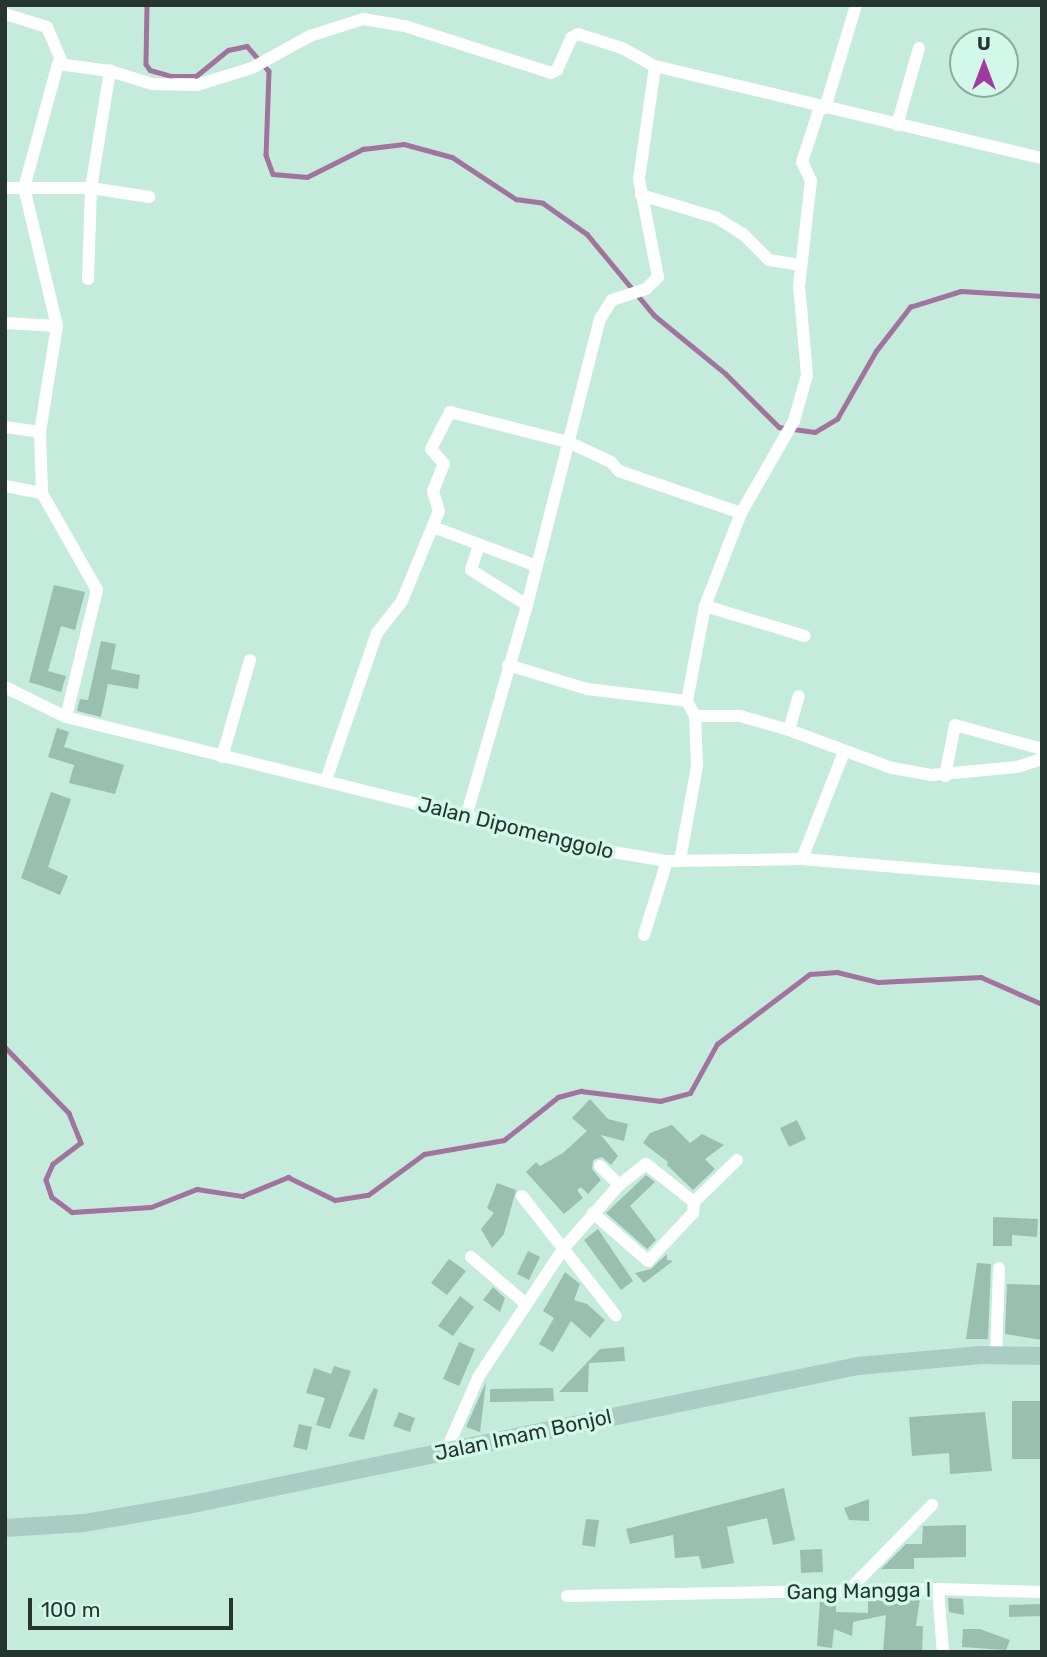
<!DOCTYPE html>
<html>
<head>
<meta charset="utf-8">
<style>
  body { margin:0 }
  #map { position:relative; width:1047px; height:1657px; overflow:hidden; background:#c5ebdd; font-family:Rubik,sans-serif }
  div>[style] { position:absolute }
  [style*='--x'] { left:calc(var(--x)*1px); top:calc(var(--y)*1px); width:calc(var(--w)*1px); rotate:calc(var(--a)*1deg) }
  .stream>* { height:4.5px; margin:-2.25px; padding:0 2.25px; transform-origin:2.25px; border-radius:2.25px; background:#a0749d }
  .building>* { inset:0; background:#9abfb1 }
  .minor>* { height:12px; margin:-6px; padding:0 6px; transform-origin:6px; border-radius:6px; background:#fff }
  .secondary>* { height:18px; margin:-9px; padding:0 9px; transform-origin:9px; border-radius:9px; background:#abccc3 }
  span { translate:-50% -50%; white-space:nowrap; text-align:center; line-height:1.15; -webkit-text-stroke:7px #d2f8ea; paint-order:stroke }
  .street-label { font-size:21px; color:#26352f }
  .frame { position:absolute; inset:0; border:7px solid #26352f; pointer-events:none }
  .north { position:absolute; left:949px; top:28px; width:70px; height:70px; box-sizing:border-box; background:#d2f8ea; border:2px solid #8daa9f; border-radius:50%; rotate:0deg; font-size:19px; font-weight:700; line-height:28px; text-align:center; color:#26352f }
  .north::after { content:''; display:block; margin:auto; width:24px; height:32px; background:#a03a9e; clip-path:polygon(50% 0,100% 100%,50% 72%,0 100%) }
  .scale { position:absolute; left:28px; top:1598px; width:205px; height:32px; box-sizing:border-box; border:4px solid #26352f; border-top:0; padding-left:9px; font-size:21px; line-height:24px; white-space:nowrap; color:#26352f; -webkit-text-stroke:5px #d2f8ea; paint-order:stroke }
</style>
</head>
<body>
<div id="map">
  <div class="stream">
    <i style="--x:147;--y:5;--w:59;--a:91"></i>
    <i style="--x:146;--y:64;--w:7;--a:56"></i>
    <i style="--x:150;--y:70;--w:22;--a:16"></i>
    <i style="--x:171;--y:76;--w:25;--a:0"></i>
    <i style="--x:196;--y:76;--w:41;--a:-39.1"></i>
    <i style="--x:228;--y:50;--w:19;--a:-12"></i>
    <i style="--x:247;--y:46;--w:33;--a:49"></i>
    <i style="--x:269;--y:71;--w:84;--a:92"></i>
    <i style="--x:266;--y:155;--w:20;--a:70"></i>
    <i style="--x:273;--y:174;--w:34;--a:5"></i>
    <i style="--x:307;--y:177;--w:63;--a:-26.6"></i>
    <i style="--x:363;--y:149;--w:41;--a:-7"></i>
    <i style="--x:404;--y:144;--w:50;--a:15.2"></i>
    <i style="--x:452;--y:157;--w:77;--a:33.3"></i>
    <i style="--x:516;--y:199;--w:27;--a:8"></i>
    <i style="--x:543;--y:203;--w:54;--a:35.2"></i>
    <i style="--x:587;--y:234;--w:105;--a:50.4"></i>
    <i style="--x:654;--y:315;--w:93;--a:39.3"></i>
    <i style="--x:726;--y:374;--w:75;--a:45"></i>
    <i style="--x:779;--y:427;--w:36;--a:8"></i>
    <i style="--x:815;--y:432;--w:26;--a:-31"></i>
    <i style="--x:837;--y:419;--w:78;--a:-60.2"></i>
    <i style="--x:876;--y:351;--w:56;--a:-52.3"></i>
    <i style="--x:910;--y:307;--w:53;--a:-17.4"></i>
    <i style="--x:961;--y:291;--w:81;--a:3.5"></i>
    <i style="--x:5;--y:1047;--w:92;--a:45.9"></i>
    <i style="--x:69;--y:1113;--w:32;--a:68"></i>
    <i style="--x:81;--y:1143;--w:35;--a:143"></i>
    <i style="--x:53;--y:1164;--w:17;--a:114"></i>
    <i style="--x:46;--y:1180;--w:18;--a:71"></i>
    <i style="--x:52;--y:1197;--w:25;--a:37"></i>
    <i style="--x:72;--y:1212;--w:79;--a:-3.6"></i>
    <i style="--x:151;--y:1207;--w:49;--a:-21.4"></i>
    <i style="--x:197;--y:1189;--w:46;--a:8.8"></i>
    <i style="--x:242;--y:1196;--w:50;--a:-22.4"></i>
    <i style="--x:288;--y:1177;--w:52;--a:26.1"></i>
    <i style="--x:335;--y:1200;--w:33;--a:-9"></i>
    <i style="--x:368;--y:1195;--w:69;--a:-36.2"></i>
    <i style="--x:424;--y:1154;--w:81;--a:-9.9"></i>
    <i style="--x:504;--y:1140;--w:69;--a:-38.5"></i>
    <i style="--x:558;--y:1097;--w:24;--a:-15"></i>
    <i style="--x:581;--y:1091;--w:80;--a:7.2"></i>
    <i style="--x:660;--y:1101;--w:31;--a:-15"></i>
    <i style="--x:690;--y:1093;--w:56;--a:-61.1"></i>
    <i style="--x:717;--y:1044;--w:116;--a:-37"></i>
    <i style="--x:810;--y:974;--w:27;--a:-4"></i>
    <i style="--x:837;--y:972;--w:42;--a:13.7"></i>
    <i style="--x:878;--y:982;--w:103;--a:-2.8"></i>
    <i style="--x:981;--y:977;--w:67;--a:23.9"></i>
  </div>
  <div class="building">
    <i style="clip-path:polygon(54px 585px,85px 592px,75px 630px,61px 626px,48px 671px,66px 676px,61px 692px,29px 682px)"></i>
    <i style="clip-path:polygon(101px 641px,116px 644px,111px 669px,140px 675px,138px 689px,108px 684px,101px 717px,77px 711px,80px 699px,88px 700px)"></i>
    <i style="clip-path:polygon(57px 728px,69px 732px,64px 747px,124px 765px,115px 794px,69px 783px,74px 765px,48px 757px)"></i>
    <i style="clip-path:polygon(51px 792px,71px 799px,48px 867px,68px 876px,60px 895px,21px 878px)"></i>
    <i style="clip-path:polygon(590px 1099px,608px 1119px,628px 1124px,624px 1141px,601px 1135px,618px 1156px,611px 1165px,602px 1157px,593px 1160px,592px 1169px,601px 1180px,588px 1194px,581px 1187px,577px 1190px,583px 1198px,564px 1214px,526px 1172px,536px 1162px,540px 1166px,563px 1153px,587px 1131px,572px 1118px)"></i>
    <i style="clip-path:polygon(797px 1120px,806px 1139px,789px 1147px,780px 1128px)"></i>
    <i style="clip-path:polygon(672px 1125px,690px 1143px,702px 1134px,724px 1145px,705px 1159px,715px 1169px,693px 1190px,667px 1165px,668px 1162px,643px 1143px,650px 1133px)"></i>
    <i style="clip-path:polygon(646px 1175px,655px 1182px,630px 1206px,656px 1240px,647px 1249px,606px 1213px)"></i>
    <i style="clip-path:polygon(497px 1183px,516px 1190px,504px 1234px,492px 1248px,481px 1229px,494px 1213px,487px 1208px)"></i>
    <i style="clip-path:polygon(993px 1217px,1038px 1219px,1037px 1237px,1012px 1235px,1012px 1246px,993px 1246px)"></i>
    <i style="clip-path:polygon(598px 1229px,633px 1281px,621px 1290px,584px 1240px)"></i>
    <i style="clip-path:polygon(528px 1251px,540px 1257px,529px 1280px,517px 1274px)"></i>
    <i style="clip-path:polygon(667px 1254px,667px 1260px,673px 1261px,644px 1283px,635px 1273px,651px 1269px)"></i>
    <i style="clip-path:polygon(449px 1259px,466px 1271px,447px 1295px,431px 1283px)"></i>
    <i style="clip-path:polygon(977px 1263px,991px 1264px,988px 1339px,966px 1339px)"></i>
    <i style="clip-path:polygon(565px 1272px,580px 1284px,574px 1300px,587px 1304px,605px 1320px,590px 1338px,571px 1321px,553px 1352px,539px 1344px,554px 1318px,543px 1311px)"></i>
    <i style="clip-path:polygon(1007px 1284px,1042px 1285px,1042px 1340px,1005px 1334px)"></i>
    <i style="clip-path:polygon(493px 1287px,505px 1298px,500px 1312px,483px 1300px)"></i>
    <i style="clip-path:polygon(460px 1296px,474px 1307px,453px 1336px,438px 1326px)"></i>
    <i style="clip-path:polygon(459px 1342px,475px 1349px,459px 1386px,443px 1379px)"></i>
    <i style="clip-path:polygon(624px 1347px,625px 1361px,589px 1363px,588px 1392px,559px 1392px,600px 1349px)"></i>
    <i style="clip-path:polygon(334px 1366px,351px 1371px,330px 1429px,316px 1425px,325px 1398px,306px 1393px,314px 1368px,331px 1374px)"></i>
    <i style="clip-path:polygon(486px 1382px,480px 1432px,466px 1427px)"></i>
    <i style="clip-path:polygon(374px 1388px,378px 1390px,364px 1440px,348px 1436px)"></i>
    <i style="clip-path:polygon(553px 1388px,554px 1401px,490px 1402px,490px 1389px)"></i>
    <i style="clip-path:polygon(1012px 1401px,1041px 1401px,1041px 1459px,1012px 1459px)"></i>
    <i style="clip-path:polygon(399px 1412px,415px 1418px,410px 1432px,393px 1426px)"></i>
    <i style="clip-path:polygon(985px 1412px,992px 1471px,950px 1474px,949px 1453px,912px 1456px,909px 1417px)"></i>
    <i style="clip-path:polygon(299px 1424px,312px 1427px,307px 1450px,293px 1447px)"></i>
    <i style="clip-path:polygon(784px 1488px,795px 1540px,773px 1545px,767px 1518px,727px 1527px,734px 1563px,702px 1569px,699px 1556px,675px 1558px,673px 1535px,630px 1544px,626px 1529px)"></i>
    <i style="clip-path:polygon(869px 1499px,869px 1521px,849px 1520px,844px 1508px)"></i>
    <i style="clip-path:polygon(586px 1519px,599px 1520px,595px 1547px,582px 1545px)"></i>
    <i style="clip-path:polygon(966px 1525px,966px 1557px,914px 1558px,914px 1569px,881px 1569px,906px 1544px,922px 1544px,923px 1526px)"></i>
    <i style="clip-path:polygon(822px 1549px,823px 1572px,801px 1573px,800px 1550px)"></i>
    <i style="clip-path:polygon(920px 1598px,916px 1626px,923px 1626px,922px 1652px,883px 1652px,886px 1615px,853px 1622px,852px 1636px,834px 1629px,832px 1648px,817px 1646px,820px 1600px,836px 1600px,836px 1612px,868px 1613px,868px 1599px)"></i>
    <i style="clip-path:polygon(948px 1598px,963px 1599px,964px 1615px,949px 1612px)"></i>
    <i style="clip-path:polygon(1042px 1604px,1042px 1616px,1009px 1617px,1009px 1605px)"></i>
    <i style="clip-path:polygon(963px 1629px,980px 1629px,1010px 1640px,1006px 1650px,962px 1647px)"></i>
  </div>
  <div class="minor">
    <i style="--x:5;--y:14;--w:44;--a:17.2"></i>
    <i style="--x:47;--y:27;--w:38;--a:67"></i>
    <i style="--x:825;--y:108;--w:108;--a:-73.2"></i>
    <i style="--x:897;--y:125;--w:80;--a:-74.1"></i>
    <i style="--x:5;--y:188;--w:86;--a:0"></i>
    <i style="--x:91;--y:188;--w:59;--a:8.8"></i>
    <i style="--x:641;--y:195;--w:79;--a:16.8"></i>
    <i style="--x:717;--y:218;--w:31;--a:32"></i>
    <i style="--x:743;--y:234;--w:37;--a:45"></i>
    <i style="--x:769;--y:260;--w:31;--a:9"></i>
    <i style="--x:88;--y:279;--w:91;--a:-88.1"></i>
    <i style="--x:91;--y:188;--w:119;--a:-80.8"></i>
    <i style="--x:5;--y:323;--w:52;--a:3.3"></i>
    <i style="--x:5;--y:427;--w:35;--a:8"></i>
    <i style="--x:5;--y:486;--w:38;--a:11"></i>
    <i style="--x:433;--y:527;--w:111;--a:20.6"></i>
    <i style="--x:478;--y:548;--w:23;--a:108"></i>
    <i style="--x:471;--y:570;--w:66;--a:32"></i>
    <i style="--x:705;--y:606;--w:104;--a:16.7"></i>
    <i style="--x:508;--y:665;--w:83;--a:16.9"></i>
    <i style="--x:587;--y:689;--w:101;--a:6.8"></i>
    <i style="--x:5;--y:687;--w:68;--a:26.2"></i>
    <i style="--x:66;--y:717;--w:557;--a:13.91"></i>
    <i style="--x:607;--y:851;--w:61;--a:9.5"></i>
    <i style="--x:667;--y:861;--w:135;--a:-0.8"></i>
    <i style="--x:802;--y:859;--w:241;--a:4.8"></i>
    <i style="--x:695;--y:716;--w:45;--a:0"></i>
    <i style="--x:740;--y:716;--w:51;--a:15.9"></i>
    <i style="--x:789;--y:730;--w:110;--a:20.3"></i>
    <i style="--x:892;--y:768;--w:41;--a:9.9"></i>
    <i style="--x:932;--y:775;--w:85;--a:-5.4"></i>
    <i style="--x:1017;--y:767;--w:26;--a:-18"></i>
    <i style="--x:66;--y:717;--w:131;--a:-76.3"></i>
    <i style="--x:97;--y:590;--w:112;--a:-119.6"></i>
    <i style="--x:42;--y:493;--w:61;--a:-91.9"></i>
    <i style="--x:40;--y:432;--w:107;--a:-80.9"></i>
    <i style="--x:57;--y:326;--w:142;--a:-103.4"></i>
    <i style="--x:24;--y:188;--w:129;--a:-74.7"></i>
    <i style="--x:58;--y:64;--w:52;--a:7.7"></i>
    <i style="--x:110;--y:71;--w:44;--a:17.2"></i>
    <i style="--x:152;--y:84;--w:45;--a:1.3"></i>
    <i style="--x:197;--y:85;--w:58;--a:-17.2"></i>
    <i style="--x:252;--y:68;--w:66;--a:-28.9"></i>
    <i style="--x:310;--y:36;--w:56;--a:-17.8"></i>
    <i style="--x:363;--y:19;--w:43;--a:9.5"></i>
    <i style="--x:405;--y:26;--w:153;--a:17.8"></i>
    <i style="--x:551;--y:73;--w:7;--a:-27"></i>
    <i style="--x:557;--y:70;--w:35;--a:-66"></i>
    <i style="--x:571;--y:38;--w:8;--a:-30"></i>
    <i style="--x:578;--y:34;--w:46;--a:17.7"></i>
    <i style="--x:622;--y:48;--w:38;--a:29"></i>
    <i style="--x:789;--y:730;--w:35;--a:-74"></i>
    <i style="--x:222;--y:757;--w:101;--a:-73.9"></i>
    <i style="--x:945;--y:776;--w:52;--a:-78.9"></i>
    <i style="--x:955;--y:725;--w:90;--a:15.4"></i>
    <i style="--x:326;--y:780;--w:156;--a:-70.9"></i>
    <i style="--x:377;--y:633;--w:41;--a:-52"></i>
    <i style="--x:402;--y:601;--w:97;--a:-67.7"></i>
    <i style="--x:439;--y:511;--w:21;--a:-107"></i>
    <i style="--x:433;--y:491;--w:29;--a:-68"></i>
    <i style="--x:444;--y:464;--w:20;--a:-131"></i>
    <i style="--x:431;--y:449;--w:42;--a:-62.8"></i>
    <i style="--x:450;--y:412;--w:122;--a:14.3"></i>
    <i style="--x:568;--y:442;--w:47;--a:24.9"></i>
    <i style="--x:611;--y:462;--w:12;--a:48"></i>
    <i style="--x:619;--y:471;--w:129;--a:19"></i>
    <i style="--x:466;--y:817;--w:221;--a:-73.9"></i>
    <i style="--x:527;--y:605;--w:295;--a:-75.7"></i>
    <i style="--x:600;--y:319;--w:22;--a:-58"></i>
    <i style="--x:612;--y:300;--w:36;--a:-18"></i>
    <i style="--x:646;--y:289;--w:17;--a:-45"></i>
    <i style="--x:658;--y:277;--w:100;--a:-101"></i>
    <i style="--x:639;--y:179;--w:114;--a:-81.9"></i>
    <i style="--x:655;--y:66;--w:398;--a:13.4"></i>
    <i style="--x:802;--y:859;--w:115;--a:-68.6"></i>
    <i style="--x:680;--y:860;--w:96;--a:-79.7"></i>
    <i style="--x:697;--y:766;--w:50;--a:-92.3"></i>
    <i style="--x:695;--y:716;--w:17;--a:-118"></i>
    <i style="--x:687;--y:701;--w:97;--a:-79.3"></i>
    <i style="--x:705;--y:606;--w:100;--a:-68.8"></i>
    <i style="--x:741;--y:513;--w:106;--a:-60.1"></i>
    <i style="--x:794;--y:421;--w:48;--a:-74.2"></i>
    <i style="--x:807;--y:375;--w:89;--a:-95.1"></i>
    <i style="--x:799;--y:286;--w:106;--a:-83.5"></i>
    <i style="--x:811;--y:181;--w:21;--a:-115"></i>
    <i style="--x:802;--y:162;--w:58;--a:-71.9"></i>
    <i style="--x:644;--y:935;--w:77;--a:-72.7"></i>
    <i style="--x:600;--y:1166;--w:27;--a:45"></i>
    <i style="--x:522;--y:1196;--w:152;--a:51.9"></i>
    <i style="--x:593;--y:1213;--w:73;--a:41.1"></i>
    <i style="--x:648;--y:1261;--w:66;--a:-46.8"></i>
    <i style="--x:693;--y:1213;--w:11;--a:-85"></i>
    <i style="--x:694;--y:1202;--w:60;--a:-44.3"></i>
    <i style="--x:471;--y:1257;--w:72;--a:40.5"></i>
    <i style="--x:996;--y:1355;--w:87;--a:-88"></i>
    <i style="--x:446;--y:1451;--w:82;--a:-66.3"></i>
    <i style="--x:479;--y:1376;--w:152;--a:-56.5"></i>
    <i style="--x:563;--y:1249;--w:85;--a:-48.8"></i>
    <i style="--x:619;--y:1185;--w:34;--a:-38"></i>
    <i style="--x:646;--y:1164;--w:61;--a:38.4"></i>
    <i style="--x:938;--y:1589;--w:63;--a:85.5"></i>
    <i style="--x:847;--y:1592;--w:122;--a:-45.7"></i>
    <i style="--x:567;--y:1596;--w:371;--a:-1.1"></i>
    <i style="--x:938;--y:1589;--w:104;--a:1.7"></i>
  </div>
  <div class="secondary">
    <i style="--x:5;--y:1528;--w:79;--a:-3.6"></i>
    <i style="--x:84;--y:1523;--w:106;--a:-9.8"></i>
    <i style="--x:188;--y:1505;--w:684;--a:-11.72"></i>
    <i style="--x:858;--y:1366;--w:124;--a:-5.1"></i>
    <i style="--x:982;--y:1355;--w:60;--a:1"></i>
  </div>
  <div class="street-label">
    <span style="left:516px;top:828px;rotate:14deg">Jalan Dipomenggolo</span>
    <span style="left:523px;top:1435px;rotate:-12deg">Jalan Imam Bonjol</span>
    <span style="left:859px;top:1591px;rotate:-1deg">Gang Mangga I</span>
  </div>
  <div class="frame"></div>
  <div class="north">U</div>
  <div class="scale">100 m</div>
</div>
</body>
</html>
